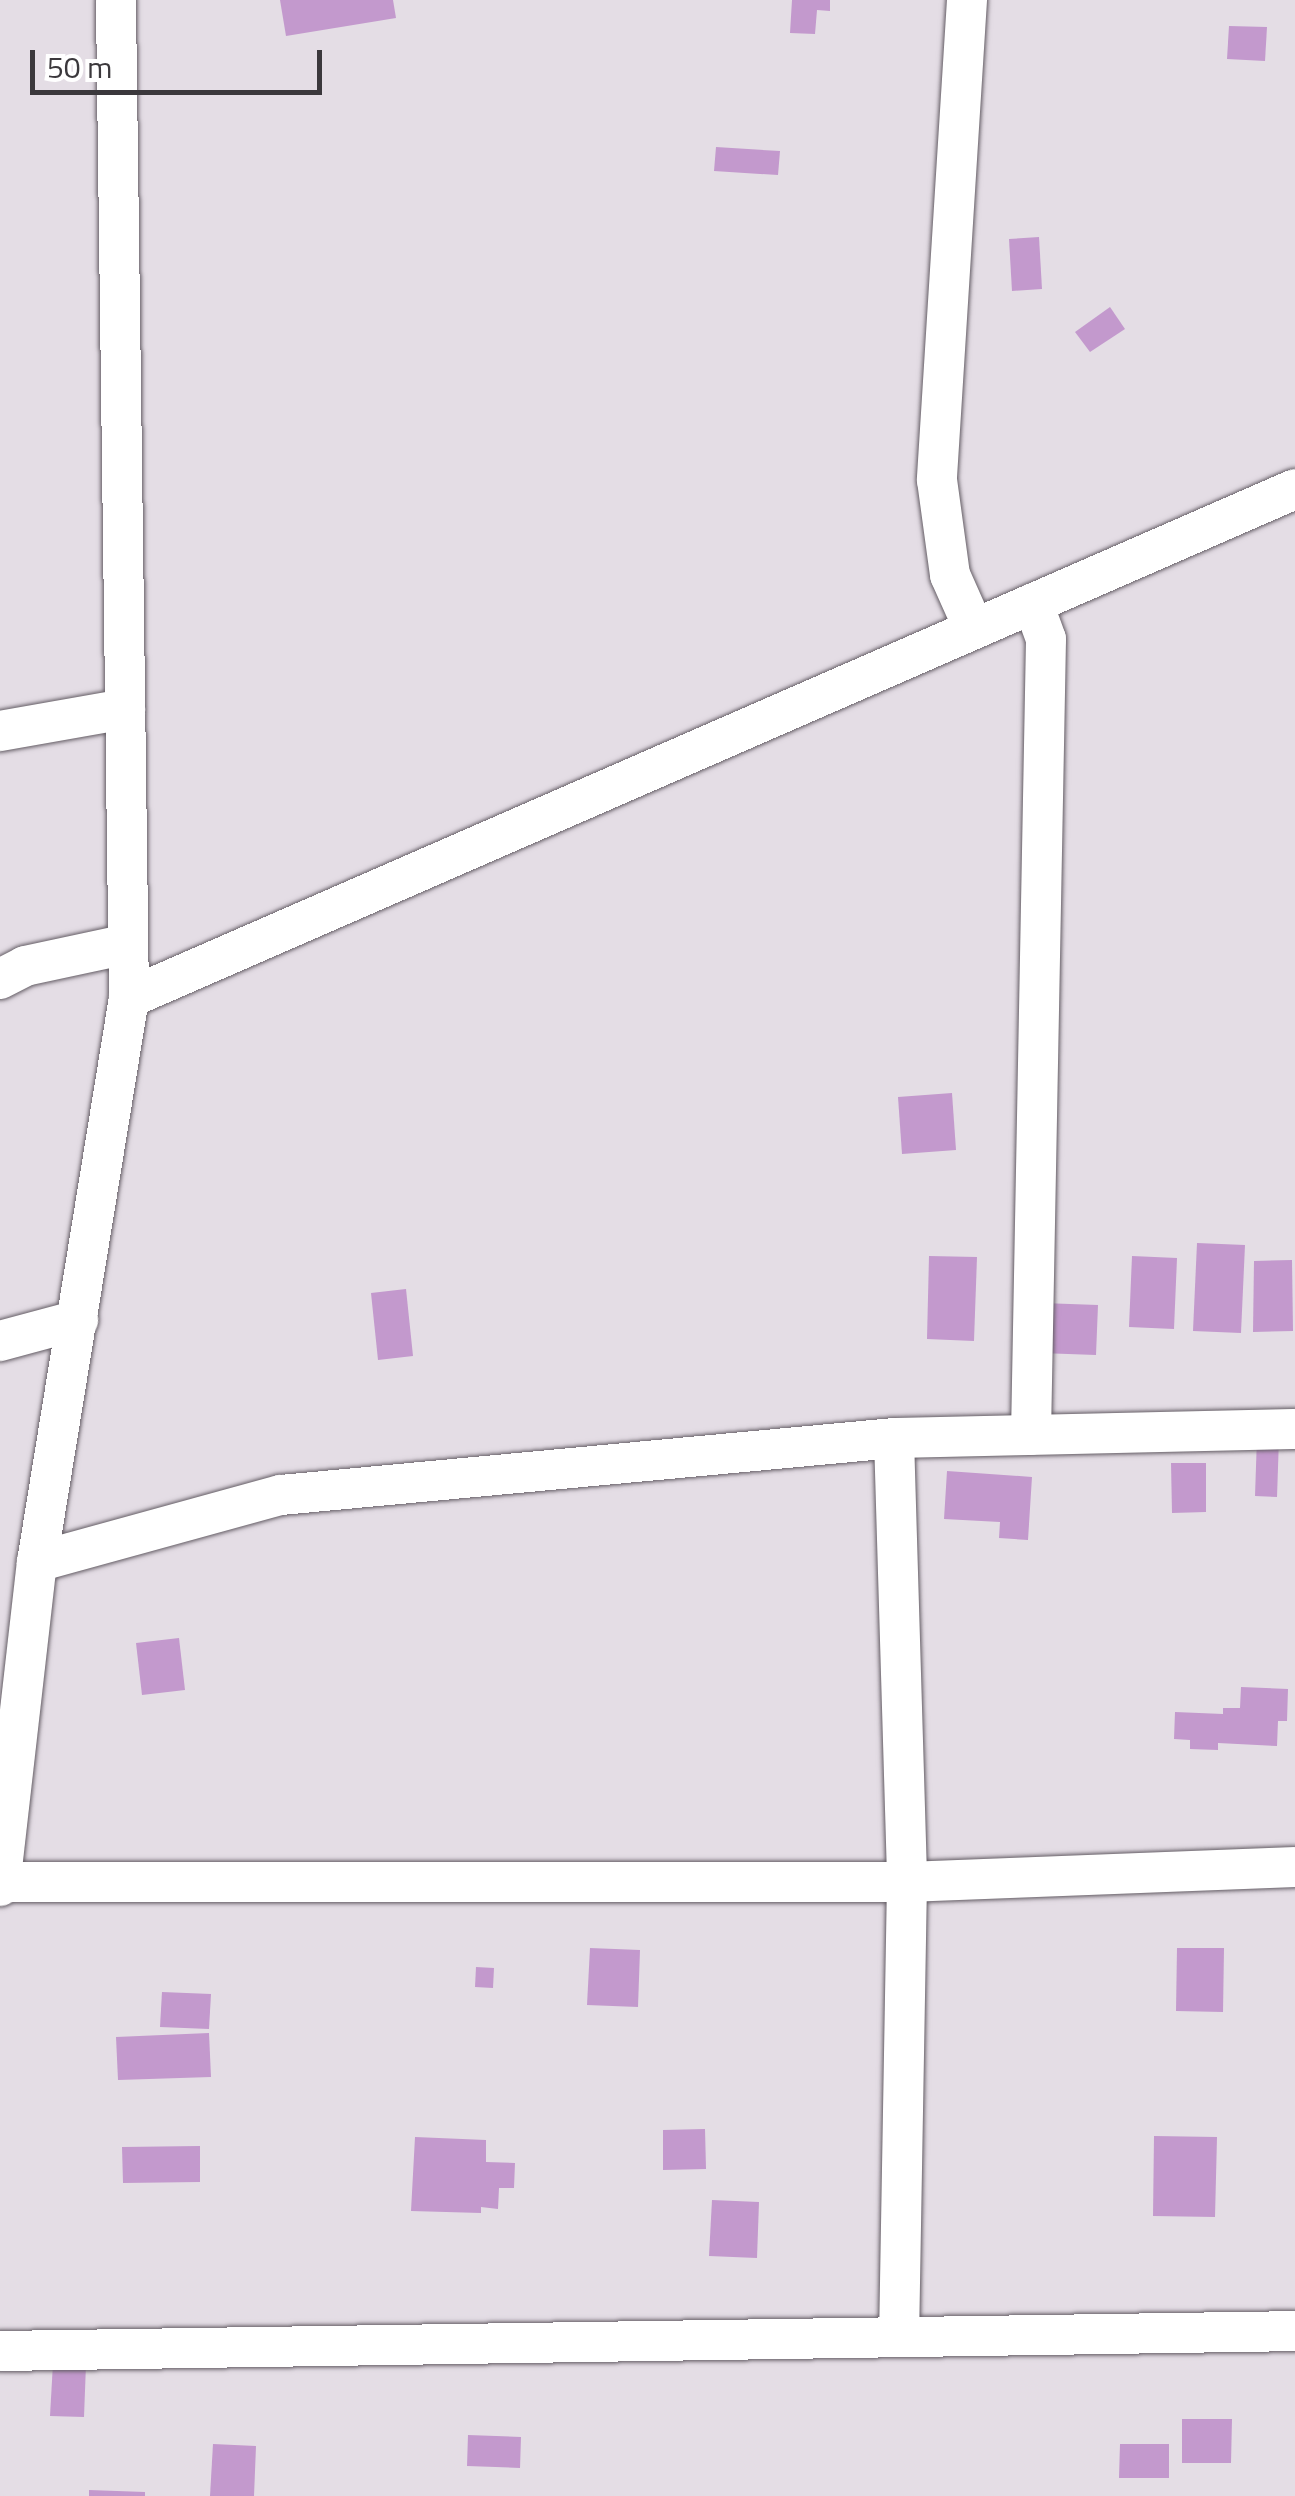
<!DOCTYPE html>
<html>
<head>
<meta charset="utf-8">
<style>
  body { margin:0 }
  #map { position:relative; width:1295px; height:2496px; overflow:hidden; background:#e4dde5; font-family:"Titillium Web",sans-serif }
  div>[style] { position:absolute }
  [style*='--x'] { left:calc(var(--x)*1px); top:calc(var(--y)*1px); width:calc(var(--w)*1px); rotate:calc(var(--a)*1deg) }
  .building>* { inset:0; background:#c399cd }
  .roads { filter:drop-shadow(0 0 2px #645d65) drop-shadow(0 0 2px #645d65) }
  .minor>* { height:40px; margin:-20px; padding:0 20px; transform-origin:20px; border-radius:20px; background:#fff }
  span { translate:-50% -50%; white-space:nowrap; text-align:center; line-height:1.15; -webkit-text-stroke:10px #fff; paint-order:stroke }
  .scale { position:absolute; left:30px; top:50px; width:292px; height:45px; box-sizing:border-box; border:5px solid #3b383c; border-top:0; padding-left:12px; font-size:30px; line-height:35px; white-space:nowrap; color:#3b383c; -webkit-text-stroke:8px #fff; paint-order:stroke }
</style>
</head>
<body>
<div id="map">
  <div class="building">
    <i style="clip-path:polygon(280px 0,393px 0,396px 18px,286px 36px)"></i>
    <i style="clip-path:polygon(792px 0,830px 0,830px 11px,817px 10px,815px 34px,790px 33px)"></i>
    <i style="clip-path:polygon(1229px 26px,1267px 27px,1265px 61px,1227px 59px)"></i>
    <i style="clip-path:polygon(716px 147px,780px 151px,778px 175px,714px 171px)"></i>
    <i style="clip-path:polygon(1039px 237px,1042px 289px,1012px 291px,1009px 239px)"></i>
    <i style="clip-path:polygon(1110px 307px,1125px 329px,1090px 352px,1075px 332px)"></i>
    <i style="clip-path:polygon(952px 1093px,956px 1150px,902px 1154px,898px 1097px)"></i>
    <i style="clip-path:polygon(1197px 1243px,1245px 1245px,1241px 1333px,1193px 1331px)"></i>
    <i style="clip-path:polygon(929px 1256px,977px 1257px,974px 1341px,927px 1339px)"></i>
    <i style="clip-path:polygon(1132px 1256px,1177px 1258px,1174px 1329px,1129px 1327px)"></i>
    <i style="clip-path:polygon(1292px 1260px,1293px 1331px,1253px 1332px,1254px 1261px)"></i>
    <i style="clip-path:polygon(406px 1289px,413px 1356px,378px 1360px,371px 1293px)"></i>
    <i style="clip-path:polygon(1042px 1303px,1098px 1305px,1096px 1355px,1040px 1353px)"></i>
    <i style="clip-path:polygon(1257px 1437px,1279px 1438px,1277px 1497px,1255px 1496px)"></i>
    <i style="clip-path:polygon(1171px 1463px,1206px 1463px,1206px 1512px,1172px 1513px)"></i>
    <i style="clip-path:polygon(947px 1471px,1032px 1477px,1028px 1540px,999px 1538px,1000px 1522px,944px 1519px)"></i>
    <i style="clip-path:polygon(179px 1638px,185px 1690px,142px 1695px,136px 1643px)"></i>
    <i style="clip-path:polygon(1241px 1687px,1288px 1689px,1287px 1721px,1278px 1721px,1277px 1746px,1218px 1743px,1218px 1750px,1190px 1749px,1190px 1740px,1174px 1739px,1175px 1712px,1223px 1714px,1223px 1708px,1240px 1708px)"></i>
    <i style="clip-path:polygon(590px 1948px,640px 1950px,638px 2007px,587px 2005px)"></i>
    <i style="clip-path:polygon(1177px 1948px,1224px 1948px,1223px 2012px,1176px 2011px)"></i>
    <i style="clip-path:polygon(476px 1967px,494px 1968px,493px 1988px,475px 1987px)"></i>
    <i style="clip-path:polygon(162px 1992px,211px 1994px,209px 2029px,160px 2027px)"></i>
    <i style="clip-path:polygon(209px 2033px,211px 2077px,118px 2080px,116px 2037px)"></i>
    <i style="clip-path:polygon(705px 2129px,706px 2169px,663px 2170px,663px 2130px)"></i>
    <i style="clip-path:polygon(1154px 2136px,1217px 2137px,1215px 2217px,1153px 2216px)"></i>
    <i style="clip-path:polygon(415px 2137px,486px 2140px,486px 2162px,515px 2163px,514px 2188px,499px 2188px,498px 2209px,481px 2207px,481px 2213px,411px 2211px)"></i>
    <i style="clip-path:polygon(200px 2146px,200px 2182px,123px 2183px,122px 2147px)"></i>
    <i style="clip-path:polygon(712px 2200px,759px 2202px,757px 2258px,709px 2256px)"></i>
    <i style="clip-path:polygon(53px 2363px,86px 2364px,84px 2417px,50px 2416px)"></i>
    <i style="clip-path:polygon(1182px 2419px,1232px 2419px,1231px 2463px,1182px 2463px)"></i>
    <i style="clip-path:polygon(468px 2435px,521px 2437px,520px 2468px,467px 2466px)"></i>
    <i style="clip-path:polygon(213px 2444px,256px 2446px,254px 2496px,210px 2496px)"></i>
    <i style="clip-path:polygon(1120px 2444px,1169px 2444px,1169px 2478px,1119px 2478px)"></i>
    <i style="clip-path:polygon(89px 2490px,145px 2492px,145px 2496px,89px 2496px)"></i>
  </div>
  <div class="roads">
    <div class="minor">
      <i style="--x:967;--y:0;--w:481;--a:93.6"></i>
      <i style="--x:937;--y:480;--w:96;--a:82.2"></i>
      <i style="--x:950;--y:575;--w:59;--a:66"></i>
      <i style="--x:0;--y:731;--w:127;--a:-10"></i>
      <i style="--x:0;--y:979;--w:28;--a:-27"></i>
      <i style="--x:25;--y:966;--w:105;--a:-12.1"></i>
      <i style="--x:129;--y:998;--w:1272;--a:-23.58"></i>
      <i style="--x:0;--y:1341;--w:81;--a:-15.1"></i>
      <i style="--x:1031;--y:1435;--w:796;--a:-88.92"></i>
      <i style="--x:1046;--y:639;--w:38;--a:-110"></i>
      <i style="--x:894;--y:1438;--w:444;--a:88.3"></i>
      <i style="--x:907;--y:1882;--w:452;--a:91"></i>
      <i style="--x:37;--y:1562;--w:253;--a:-15.4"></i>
      <i style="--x:281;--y:1495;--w:616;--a:-5.31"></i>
      <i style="--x:894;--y:1438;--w:401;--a:-1.3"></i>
      <i style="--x:0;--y:1882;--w:907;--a:0"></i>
      <i style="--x:907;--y:1882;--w:388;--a:-2.2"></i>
      <i style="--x:0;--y:1886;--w:326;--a:-83.5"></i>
      <i style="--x:37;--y:1562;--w:571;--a:-80.74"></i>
      <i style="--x:129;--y:998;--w:998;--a:-90.75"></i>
      <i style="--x:0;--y:2351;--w:1295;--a:-0.88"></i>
    </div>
  </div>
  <div class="scale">50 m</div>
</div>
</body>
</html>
